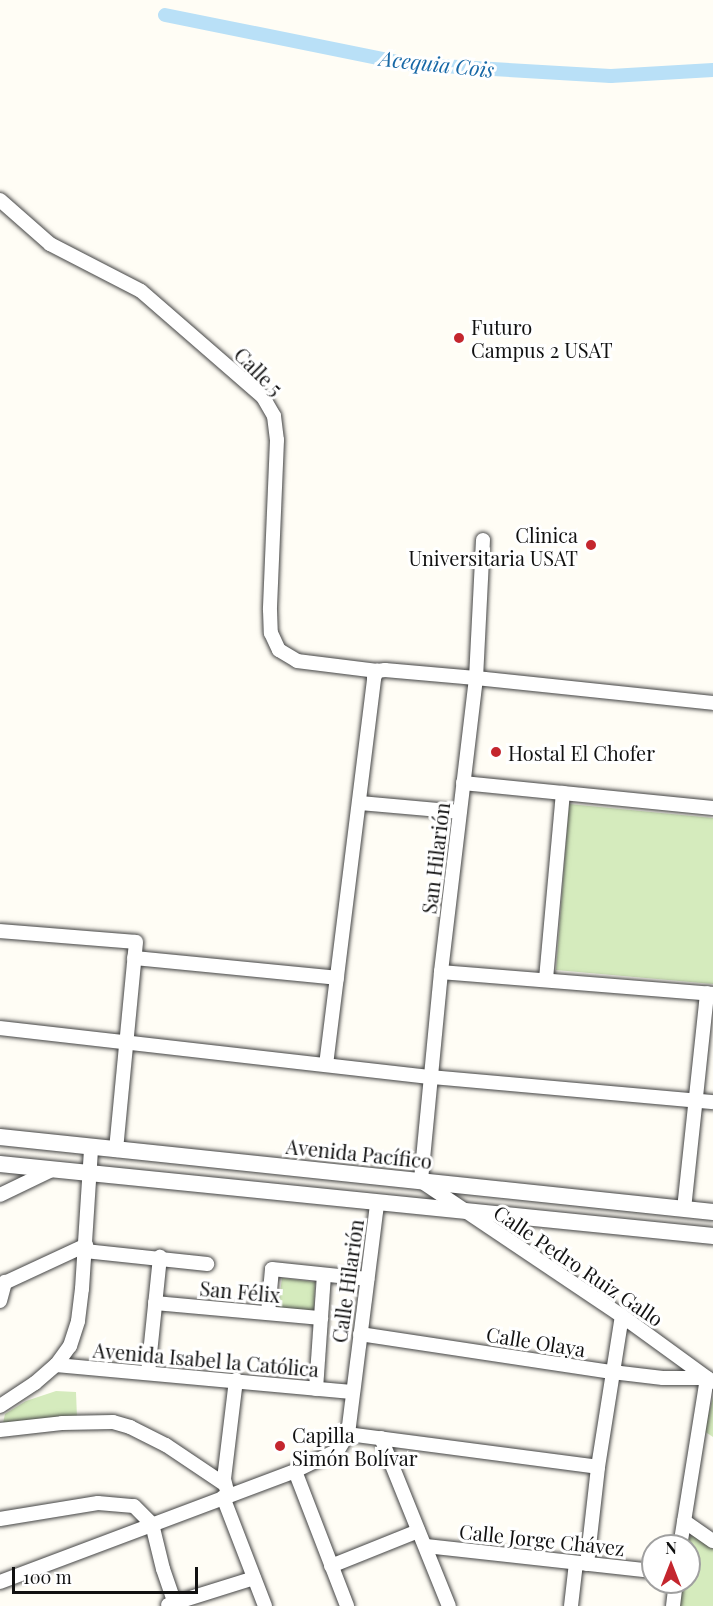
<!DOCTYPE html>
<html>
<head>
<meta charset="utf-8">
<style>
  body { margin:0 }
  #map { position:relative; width:713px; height:1606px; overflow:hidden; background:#fffdf5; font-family:"Playfair Display",serif }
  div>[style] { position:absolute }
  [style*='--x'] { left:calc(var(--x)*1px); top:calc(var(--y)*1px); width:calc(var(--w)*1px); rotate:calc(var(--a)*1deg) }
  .green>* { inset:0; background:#d5ebbd }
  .canal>* { height:14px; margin:-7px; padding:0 7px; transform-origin:7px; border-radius:7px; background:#b9e0f7 }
  .roads { filter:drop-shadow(0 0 2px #444) drop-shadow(0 0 2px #444) }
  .minor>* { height:14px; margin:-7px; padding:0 7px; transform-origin:7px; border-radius:7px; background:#fff }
  .tertiary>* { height:16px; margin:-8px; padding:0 8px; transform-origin:8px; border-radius:8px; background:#fff }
  .dots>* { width:16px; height:16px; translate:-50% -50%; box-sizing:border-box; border:3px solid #fff; border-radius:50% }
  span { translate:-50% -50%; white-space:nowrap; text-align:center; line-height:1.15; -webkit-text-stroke:6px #fff; paint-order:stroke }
  .poi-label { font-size:20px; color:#111 }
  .left { translate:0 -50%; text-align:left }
  .right { translate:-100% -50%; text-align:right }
  .street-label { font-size:20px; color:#111 }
  .water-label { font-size:21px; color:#1768a6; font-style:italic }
  .north { position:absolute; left:641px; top:1534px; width:60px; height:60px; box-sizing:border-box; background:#fff; border:2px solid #a0a0a0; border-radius:50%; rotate:0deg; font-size:16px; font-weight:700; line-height:24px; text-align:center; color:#111 }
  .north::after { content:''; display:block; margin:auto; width:21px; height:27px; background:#c4262e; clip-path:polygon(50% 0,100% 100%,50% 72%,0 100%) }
  .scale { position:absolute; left:12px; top:1567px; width:186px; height:27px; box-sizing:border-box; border:3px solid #111; border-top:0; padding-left:8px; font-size:18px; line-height:21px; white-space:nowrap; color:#111; -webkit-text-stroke:4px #fff; paint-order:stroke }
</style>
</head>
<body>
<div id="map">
  <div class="green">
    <i style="clip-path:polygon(569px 804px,713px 818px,713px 984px,556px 970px)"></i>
    <i style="clip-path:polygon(282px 1278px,315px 1282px,314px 1311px,278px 1308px)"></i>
    <i style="clip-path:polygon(56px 1391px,76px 1392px,77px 1418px,3px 1423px,5px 1414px,26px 1401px)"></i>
    <i style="clip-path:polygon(713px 1397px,713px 1437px,704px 1431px)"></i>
    <i style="clip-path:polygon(693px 1535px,713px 1549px,713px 1606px,677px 1606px,680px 1582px,689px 1582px,689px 1546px,685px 1546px,686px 1540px)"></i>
  </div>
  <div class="canal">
    <i style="--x:165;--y:15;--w:248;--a:11.4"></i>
    <i style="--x:408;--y:64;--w:203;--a:3.4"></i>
    <i style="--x:611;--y:76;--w:102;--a:-3.4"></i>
  </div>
  <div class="roads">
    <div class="minor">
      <i style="--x:0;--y:200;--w:67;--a:41.3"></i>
      <i style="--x:50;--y:244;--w:102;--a:27.3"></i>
      <i style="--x:141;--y:291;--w:162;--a:41"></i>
      <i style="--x:263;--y:397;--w:22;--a:60"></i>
      <i style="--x:274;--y:416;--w:24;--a:83"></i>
      <i style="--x:277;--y:440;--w:170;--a:92.4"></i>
      <i style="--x:270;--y:610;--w:23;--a:88"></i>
      <i style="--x:271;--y:633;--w:19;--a:65"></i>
      <i style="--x:279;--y:650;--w:21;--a:31"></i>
      <i style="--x:297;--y:661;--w:81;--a:7.1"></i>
      <i style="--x:377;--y:671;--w:8;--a:-7"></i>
      <i style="--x:385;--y:670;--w:91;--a:5"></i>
      <i style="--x:476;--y:678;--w:238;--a:6"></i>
      <i style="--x:483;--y:540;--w:138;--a:92.9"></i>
      <i style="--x:476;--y:678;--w:296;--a:96.8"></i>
      <i style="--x:441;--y:972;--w:210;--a:95.5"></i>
      <i style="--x:421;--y:1181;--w:242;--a:33.9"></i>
      <i style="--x:622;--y:1316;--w:112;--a:36"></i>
      <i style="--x:463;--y:783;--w:251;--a:5.7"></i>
      <i style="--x:360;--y:803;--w:100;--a:5.1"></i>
      <i style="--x:0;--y:931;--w:136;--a:4.6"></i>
      <i style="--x:136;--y:942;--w:209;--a:95.5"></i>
      <i style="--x:134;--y:958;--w:204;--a:5.6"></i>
      <i style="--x:441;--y:972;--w:273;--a:4.6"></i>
      <i style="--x:546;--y:979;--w:187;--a:-84.8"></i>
      <i style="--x:0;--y:1028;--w:434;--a:6.5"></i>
      <i style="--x:431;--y:1077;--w:283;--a:5.1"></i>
      <i style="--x:326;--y:1065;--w:390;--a:-82.9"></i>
      <i style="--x:374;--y:678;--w:8;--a:-67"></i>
      <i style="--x:0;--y:1195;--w:58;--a:-25.7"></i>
      <i style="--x:684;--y:1209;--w:217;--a:-83.9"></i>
      <i style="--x:85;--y:1251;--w:123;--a:6.1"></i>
      <i style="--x:0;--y:1285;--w:95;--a:-24.9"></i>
      <i style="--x:0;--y:1301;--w:20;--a:-75"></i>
      <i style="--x:155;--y:1303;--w:167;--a:5.2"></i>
      <i style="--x:268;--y:1313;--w:44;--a:-84.8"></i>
      <i style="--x:272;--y:1269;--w:96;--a:6"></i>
      <i style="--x:360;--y:1334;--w:255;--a:8.6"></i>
      <i style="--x:612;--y:1372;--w:51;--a:6.7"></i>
      <i style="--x:663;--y:1378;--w:44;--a:0"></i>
      <i style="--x:707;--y:1378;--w:170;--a:99.1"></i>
      <i style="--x:56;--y:1365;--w:297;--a:5.2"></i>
      <i style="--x:148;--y:1373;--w:117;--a:-84.1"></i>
      <i style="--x:316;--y:1389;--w:114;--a:-86"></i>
      <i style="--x:0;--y:1406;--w:42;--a:-33.3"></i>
      <i style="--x:35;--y:1383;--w:28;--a:-41"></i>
      <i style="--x:56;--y:1365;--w:24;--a:-54"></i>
      <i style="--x:70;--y:1346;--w:26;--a:-72"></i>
      <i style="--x:78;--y:1321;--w:32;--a:-83"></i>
      <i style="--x:82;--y:1289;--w:141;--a:-86.3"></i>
      <i style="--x:0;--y:1430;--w:62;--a:-6.4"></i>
      <i style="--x:62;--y:1423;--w:51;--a:-1.1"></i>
      <i style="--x:113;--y:1422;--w:18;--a:16"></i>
      <i style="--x:130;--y:1427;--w:40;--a:26.6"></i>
      <i style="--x:166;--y:1445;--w:70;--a:33.9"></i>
      <i style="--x:348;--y:1434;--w:252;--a:7.5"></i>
      <i style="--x:381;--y:1438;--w:181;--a:68"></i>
      <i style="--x:295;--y:1471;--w:145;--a:68.9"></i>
      <i style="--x:227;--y:1491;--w:12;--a:-104"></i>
      <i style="--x:224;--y:1479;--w:100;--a:-83.1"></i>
      <i style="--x:223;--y:1497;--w:117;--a:68.9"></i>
      <i style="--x:0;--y:1519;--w:99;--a:-9.3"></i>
      <i style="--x:98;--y:1503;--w:36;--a:5"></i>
      <i style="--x:134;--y:1506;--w:25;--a:45"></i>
      <i style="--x:152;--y:1524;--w:46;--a:76.3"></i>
      <i style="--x:163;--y:1569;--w:39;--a:71"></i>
      <i style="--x:684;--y:1521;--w:35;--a:35"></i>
      <i style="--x:426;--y:1546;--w:228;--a:6.3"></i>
      <i style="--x:587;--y:1564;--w:98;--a:-83.5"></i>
      <i style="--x:598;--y:1467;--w:153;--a:-81"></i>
      <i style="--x:331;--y:1566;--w:94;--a:-21.9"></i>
      <i style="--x:0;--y:1582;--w:315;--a:-20.6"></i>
      <i style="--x:295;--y:1471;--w:48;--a:-26"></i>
      <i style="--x:338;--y:1450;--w:19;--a:-58"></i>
      <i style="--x:348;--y:1434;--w:232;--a:-82.8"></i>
      <i style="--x:168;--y:1605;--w:90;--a:-17.4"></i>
      <i style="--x:571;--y:1606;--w:43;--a:-83.4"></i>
      <i style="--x:673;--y:1606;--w:24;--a:-83"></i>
    </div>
    <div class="tertiary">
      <i style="--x:0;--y:1137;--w:717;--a:6"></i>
      <i style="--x:0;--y:1164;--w:717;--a:5.77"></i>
    </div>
  </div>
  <div class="dots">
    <i style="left:459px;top:338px;background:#c4262e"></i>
    <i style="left:591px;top:545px;background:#c4262e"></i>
    <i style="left:496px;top:752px;background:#c4262e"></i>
    <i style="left:280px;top:1446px;background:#c4262e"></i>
  </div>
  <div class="poi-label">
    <span class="left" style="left:471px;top:338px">Futuro<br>Campus 2 USAT</span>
    <span class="right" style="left:578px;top:546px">Clinica<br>Universitaria USAT</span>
    <span class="left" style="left:508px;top:752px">Hostal El Chofer</span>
    <span class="left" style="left:292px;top:1446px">Capilla<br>Simón Bolívar</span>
  </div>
  <div class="street-label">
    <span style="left:259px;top:371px;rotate:45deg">Calle 5</span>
    <span style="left:435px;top:858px;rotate:-83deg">San Hilarión</span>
    <span style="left:359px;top:1153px;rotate:6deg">Avenida Pacífico</span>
    <span style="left:579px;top:1265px;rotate:34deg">Calle Pedro Ruiz Gallo</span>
    <span style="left:347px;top:1281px;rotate:-82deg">Calle Hilarión</span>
    <span style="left:240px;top:1291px;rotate:5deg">San Félix</span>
    <span style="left:536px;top:1341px;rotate:9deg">Calle Olaya</span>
    <span style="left:206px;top:1359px;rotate:5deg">Avenida Isabel la Católica</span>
    <span style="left:542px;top:1539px;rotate:6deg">Calle Jorge Chávez</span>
  </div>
  <div class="water-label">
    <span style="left:437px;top:63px;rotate:6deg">Acequia Cois</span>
  </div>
  <div class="north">N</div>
  <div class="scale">100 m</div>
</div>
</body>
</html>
